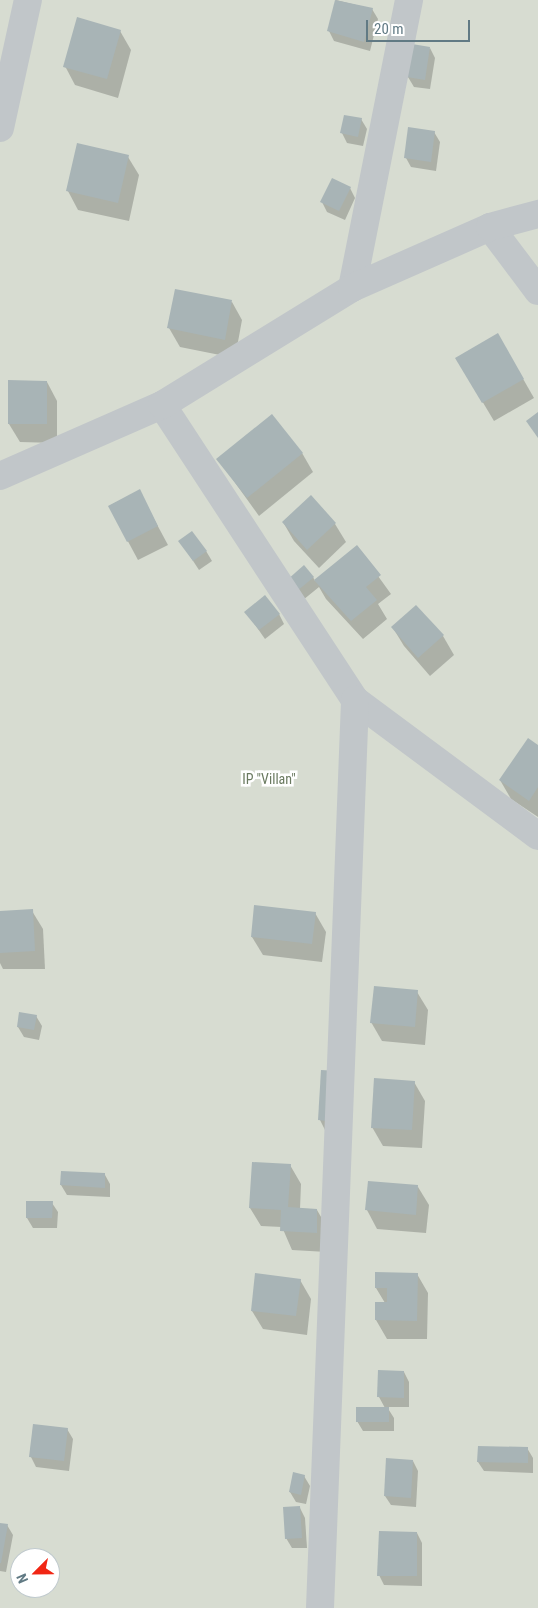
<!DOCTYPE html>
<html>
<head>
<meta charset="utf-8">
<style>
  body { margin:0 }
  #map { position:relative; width:538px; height:1608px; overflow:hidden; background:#f5f4f0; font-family:"Roboto Condensed",sans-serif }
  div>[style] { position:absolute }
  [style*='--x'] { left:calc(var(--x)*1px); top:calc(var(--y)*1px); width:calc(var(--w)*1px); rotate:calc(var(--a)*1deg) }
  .green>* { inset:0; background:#d7dcd1 }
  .shadow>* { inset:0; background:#0003 }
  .building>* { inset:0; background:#a8b4b6 }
  .minor>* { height:28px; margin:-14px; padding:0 14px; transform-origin:14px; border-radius:14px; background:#c1c6c9 }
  span { translate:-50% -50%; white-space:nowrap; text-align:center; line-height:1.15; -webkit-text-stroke:5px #fff; paint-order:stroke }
  .park-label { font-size:14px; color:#6a7a60 }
  .north { position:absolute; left:10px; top:1548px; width:50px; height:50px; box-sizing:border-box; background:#fff; border:1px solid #c0cace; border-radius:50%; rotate:247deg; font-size:14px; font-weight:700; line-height:20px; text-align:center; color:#617a84 }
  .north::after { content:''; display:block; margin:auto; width:18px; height:22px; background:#f12614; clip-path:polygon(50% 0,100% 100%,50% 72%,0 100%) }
  .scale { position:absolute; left:366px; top:20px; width:104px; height:22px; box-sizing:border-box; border:2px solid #617a84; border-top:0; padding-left:6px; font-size:15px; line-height:18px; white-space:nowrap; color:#617a84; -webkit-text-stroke:4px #fff; paint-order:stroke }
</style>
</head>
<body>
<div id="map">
  <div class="green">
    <i style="clip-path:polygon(evenodd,0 0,538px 0,538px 1608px,0 1608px,0 0,20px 1558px,50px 1558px,50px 1588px,20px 1588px,20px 1558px)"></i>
  </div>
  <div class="shadow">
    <i style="clip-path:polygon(336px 0,372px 9px,378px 19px,370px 51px,334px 41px,329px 31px)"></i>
    <i style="clip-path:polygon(120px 31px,131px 50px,118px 98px,75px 85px,65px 66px)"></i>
    <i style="clip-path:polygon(430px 48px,435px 58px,430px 89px,414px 87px,408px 77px)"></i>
    <i style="clip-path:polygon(361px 119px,367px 129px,363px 146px,347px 143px,342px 133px)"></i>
    <i style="clip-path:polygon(434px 132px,440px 142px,436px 171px,411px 167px,406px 158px)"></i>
    <i style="clip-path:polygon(128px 157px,139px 175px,129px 221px,78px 210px,68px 191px)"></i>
    <i style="clip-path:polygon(350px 188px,355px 198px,345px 220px,327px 212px,322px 202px)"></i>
    <i style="clip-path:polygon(232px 302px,242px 320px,235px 358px,180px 347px,169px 328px)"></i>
    <i style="clip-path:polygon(498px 335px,534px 398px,494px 421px,457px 359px)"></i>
    <i style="clip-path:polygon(47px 382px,57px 401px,57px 443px,20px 442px,9px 424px)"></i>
    <i style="clip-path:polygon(302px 453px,313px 472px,259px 516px,218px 459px)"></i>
    <i style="clip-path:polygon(139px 491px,168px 545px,138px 560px,109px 506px)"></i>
    <i style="clip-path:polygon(311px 497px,335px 524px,346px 542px,319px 568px,294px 541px,283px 522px)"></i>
    <i style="clip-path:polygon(180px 541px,206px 551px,212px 561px,199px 570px)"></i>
    <i style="clip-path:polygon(357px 547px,391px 594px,378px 604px,387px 619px,363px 639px,326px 599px,319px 587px,303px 600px,294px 590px,313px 577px,315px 581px)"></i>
    <i style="clip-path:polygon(416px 607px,443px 636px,454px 655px,430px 676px,404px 646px,393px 628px)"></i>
    <i style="clip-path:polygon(246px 612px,279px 614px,284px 624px,265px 639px)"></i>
    <i style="clip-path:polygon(538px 747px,538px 817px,511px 799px,500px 780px)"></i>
    <i style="clip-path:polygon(32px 911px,43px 929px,45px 969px,3px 969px,0 963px,0 912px)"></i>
    <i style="clip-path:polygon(315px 913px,326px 932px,322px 962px,263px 955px,252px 937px)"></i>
    <i style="clip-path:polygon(417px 992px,428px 1010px,425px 1045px,382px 1041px,371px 1022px)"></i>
    <i style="clip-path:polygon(36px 1016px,42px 1026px,39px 1040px,24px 1037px,18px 1027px)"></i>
    <i style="clip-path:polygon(323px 1071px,340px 1131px,325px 1130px,320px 1120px)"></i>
    <i style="clip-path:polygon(414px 1082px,425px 1101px,422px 1148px,383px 1146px,372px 1127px)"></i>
    <i style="clip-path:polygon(290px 1165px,301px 1184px,300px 1209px,317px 1210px,328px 1229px,327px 1252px,292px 1250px,282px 1227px,261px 1226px,250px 1208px)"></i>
    <i style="clip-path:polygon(105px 1175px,110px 1184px,110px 1197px,67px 1195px,61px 1185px)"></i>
    <i style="clip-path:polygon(418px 1187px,429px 1205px,426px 1233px,377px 1229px,367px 1210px)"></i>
    <i style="clip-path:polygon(52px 1203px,58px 1212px,57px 1228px,33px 1228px,27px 1218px)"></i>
    <i style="clip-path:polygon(417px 1274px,428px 1293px,427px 1339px,387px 1339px,376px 1320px,377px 1303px,385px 1303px,376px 1288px)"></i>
    <i style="clip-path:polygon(300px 1280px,311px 1299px,307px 1335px,263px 1329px,252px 1311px)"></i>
    <i style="clip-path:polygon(404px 1372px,409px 1382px,409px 1407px,387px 1407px,394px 1418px,394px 1431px,363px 1431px,357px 1421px,385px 1408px,379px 1397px)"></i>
    <i style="clip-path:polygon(67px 1429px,73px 1439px,69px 1471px,36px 1467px,31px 1457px)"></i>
    <i style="clip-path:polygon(527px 1448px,533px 1458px,533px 1473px,484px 1471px,478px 1462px)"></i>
    <i style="clip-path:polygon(413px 1461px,418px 1471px,416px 1507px,391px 1505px,385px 1496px)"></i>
    <i style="clip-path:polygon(294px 1474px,304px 1476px,310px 1486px,306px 1504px,296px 1502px,290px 1492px)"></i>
    <i style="clip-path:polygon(300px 1508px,305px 1518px,307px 1548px,292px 1548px,286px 1538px)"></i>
    <i style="clip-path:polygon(0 1524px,7px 1525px,13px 1535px,6px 1572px,0 1571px)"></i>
    <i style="clip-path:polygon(417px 1533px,422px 1543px,422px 1586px,384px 1585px,379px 1575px)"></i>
  </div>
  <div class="building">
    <i style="clip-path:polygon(335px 0,373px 8px,364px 42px,327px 31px)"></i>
    <i style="clip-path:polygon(77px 17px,121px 30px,107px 79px,63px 67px)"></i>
    <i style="clip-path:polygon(412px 44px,430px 47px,425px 80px,407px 77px)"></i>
    <i style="clip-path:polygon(344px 115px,362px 118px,358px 137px,340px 133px)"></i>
    <i style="clip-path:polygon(408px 127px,435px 131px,431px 162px,404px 158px)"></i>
    <i style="clip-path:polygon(77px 143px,129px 155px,118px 203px,66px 191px)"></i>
    <i style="clip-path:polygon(332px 178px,351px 187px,339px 211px,320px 202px)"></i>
    <i style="clip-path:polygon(175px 289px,232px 300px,225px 340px,167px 328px)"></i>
    <i style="clip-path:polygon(498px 333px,524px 379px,482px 403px,455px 358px)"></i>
    <i style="clip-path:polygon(8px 380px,47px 381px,47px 424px,8px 424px)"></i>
    <i style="clip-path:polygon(538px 412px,538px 438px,526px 421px)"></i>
    <i style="clip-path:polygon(272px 414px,303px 453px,247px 498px,216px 459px)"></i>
    <i style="clip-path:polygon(140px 489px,158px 526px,127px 542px,108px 506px)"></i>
    <i style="clip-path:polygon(311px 495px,336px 523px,307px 550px,282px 522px)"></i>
    <i style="clip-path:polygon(192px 531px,207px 551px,193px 561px,178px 541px)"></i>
    <i style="clip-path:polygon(357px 545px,381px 575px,366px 587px,377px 600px,351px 621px,314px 580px)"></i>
    <i style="clip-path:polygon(304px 565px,314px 577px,297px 591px,287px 580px)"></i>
    <i style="clip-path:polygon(265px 595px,280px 614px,259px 630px,244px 612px)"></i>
    <i style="clip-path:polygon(416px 605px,444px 635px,418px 658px,391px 627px)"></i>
    <i style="clip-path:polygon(528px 738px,538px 745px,538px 787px,529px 801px,499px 780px)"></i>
    <i style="clip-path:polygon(254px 905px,316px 912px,312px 944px,251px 937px)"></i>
    <i style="clip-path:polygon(33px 909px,35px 951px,0 953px,0 911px)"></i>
    <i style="clip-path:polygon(374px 986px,418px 990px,415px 1027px,370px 1023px)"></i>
    <i style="clip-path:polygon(19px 1012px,37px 1015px,34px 1030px,17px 1027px)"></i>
    <i style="clip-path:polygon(321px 1070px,338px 1071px,335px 1122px,318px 1120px)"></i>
    <i style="clip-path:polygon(374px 1078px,415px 1081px,412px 1130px,371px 1128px)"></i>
    <i style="clip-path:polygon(252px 1162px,291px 1164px,288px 1207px,317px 1209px,317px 1233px,280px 1231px,281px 1210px,249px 1208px)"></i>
    <i style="clip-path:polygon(61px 1171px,105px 1173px,105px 1188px,60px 1185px)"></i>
    <i style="clip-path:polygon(368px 1181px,418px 1185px,416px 1215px,365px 1210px)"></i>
    <i style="clip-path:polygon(26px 1201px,53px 1201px,52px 1218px,26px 1218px)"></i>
    <i style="clip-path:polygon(375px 1272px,418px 1273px,417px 1321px,375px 1320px,375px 1302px,387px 1302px,387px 1288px,375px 1288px)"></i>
    <i style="clip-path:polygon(255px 1273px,301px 1279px,296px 1316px,251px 1311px)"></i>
    <i style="clip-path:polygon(378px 1370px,404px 1371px,404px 1398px,377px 1397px)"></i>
    <i style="clip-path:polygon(356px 1407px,389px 1407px,389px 1422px,356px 1422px)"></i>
    <i style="clip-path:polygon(33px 1424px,68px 1428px,64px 1461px,29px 1457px)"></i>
    <i style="clip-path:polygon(478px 1446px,528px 1447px,528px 1463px,477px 1462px)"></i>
    <i style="clip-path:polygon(386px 1458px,413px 1460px,411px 1498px,384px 1496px)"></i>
    <i style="clip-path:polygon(293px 1472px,305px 1475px,301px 1495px,289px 1492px)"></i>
    <i style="clip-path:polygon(300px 1506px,302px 1538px,285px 1539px,283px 1507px)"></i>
    <i style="clip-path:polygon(0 1523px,8px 1524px,1px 1563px,0 1563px)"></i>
    <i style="clip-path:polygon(379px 1531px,417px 1532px,417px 1576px,377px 1576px)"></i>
  </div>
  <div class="minor">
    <i style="--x:0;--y:128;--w:131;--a:-77.7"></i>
    <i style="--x:490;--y:227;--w:80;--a:53.1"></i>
    <i style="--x:352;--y:288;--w:294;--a:-78.8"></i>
    <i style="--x:162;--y:405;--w:353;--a:56.8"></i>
    <i style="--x:355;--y:700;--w:228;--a:36.6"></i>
    <i style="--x:0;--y:476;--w:177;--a:-23.7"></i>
    <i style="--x:162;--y:405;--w:223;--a:-31.6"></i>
    <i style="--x:352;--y:288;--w:151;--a:-23.8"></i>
    <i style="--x:490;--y:227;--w:50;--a:-15.2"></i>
    <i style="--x:320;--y:1608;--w:909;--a:-87.79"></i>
  </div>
  <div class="park-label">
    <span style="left:269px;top:779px">IP "Villan"</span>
  </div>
  <div class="north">N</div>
  <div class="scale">20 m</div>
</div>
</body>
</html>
